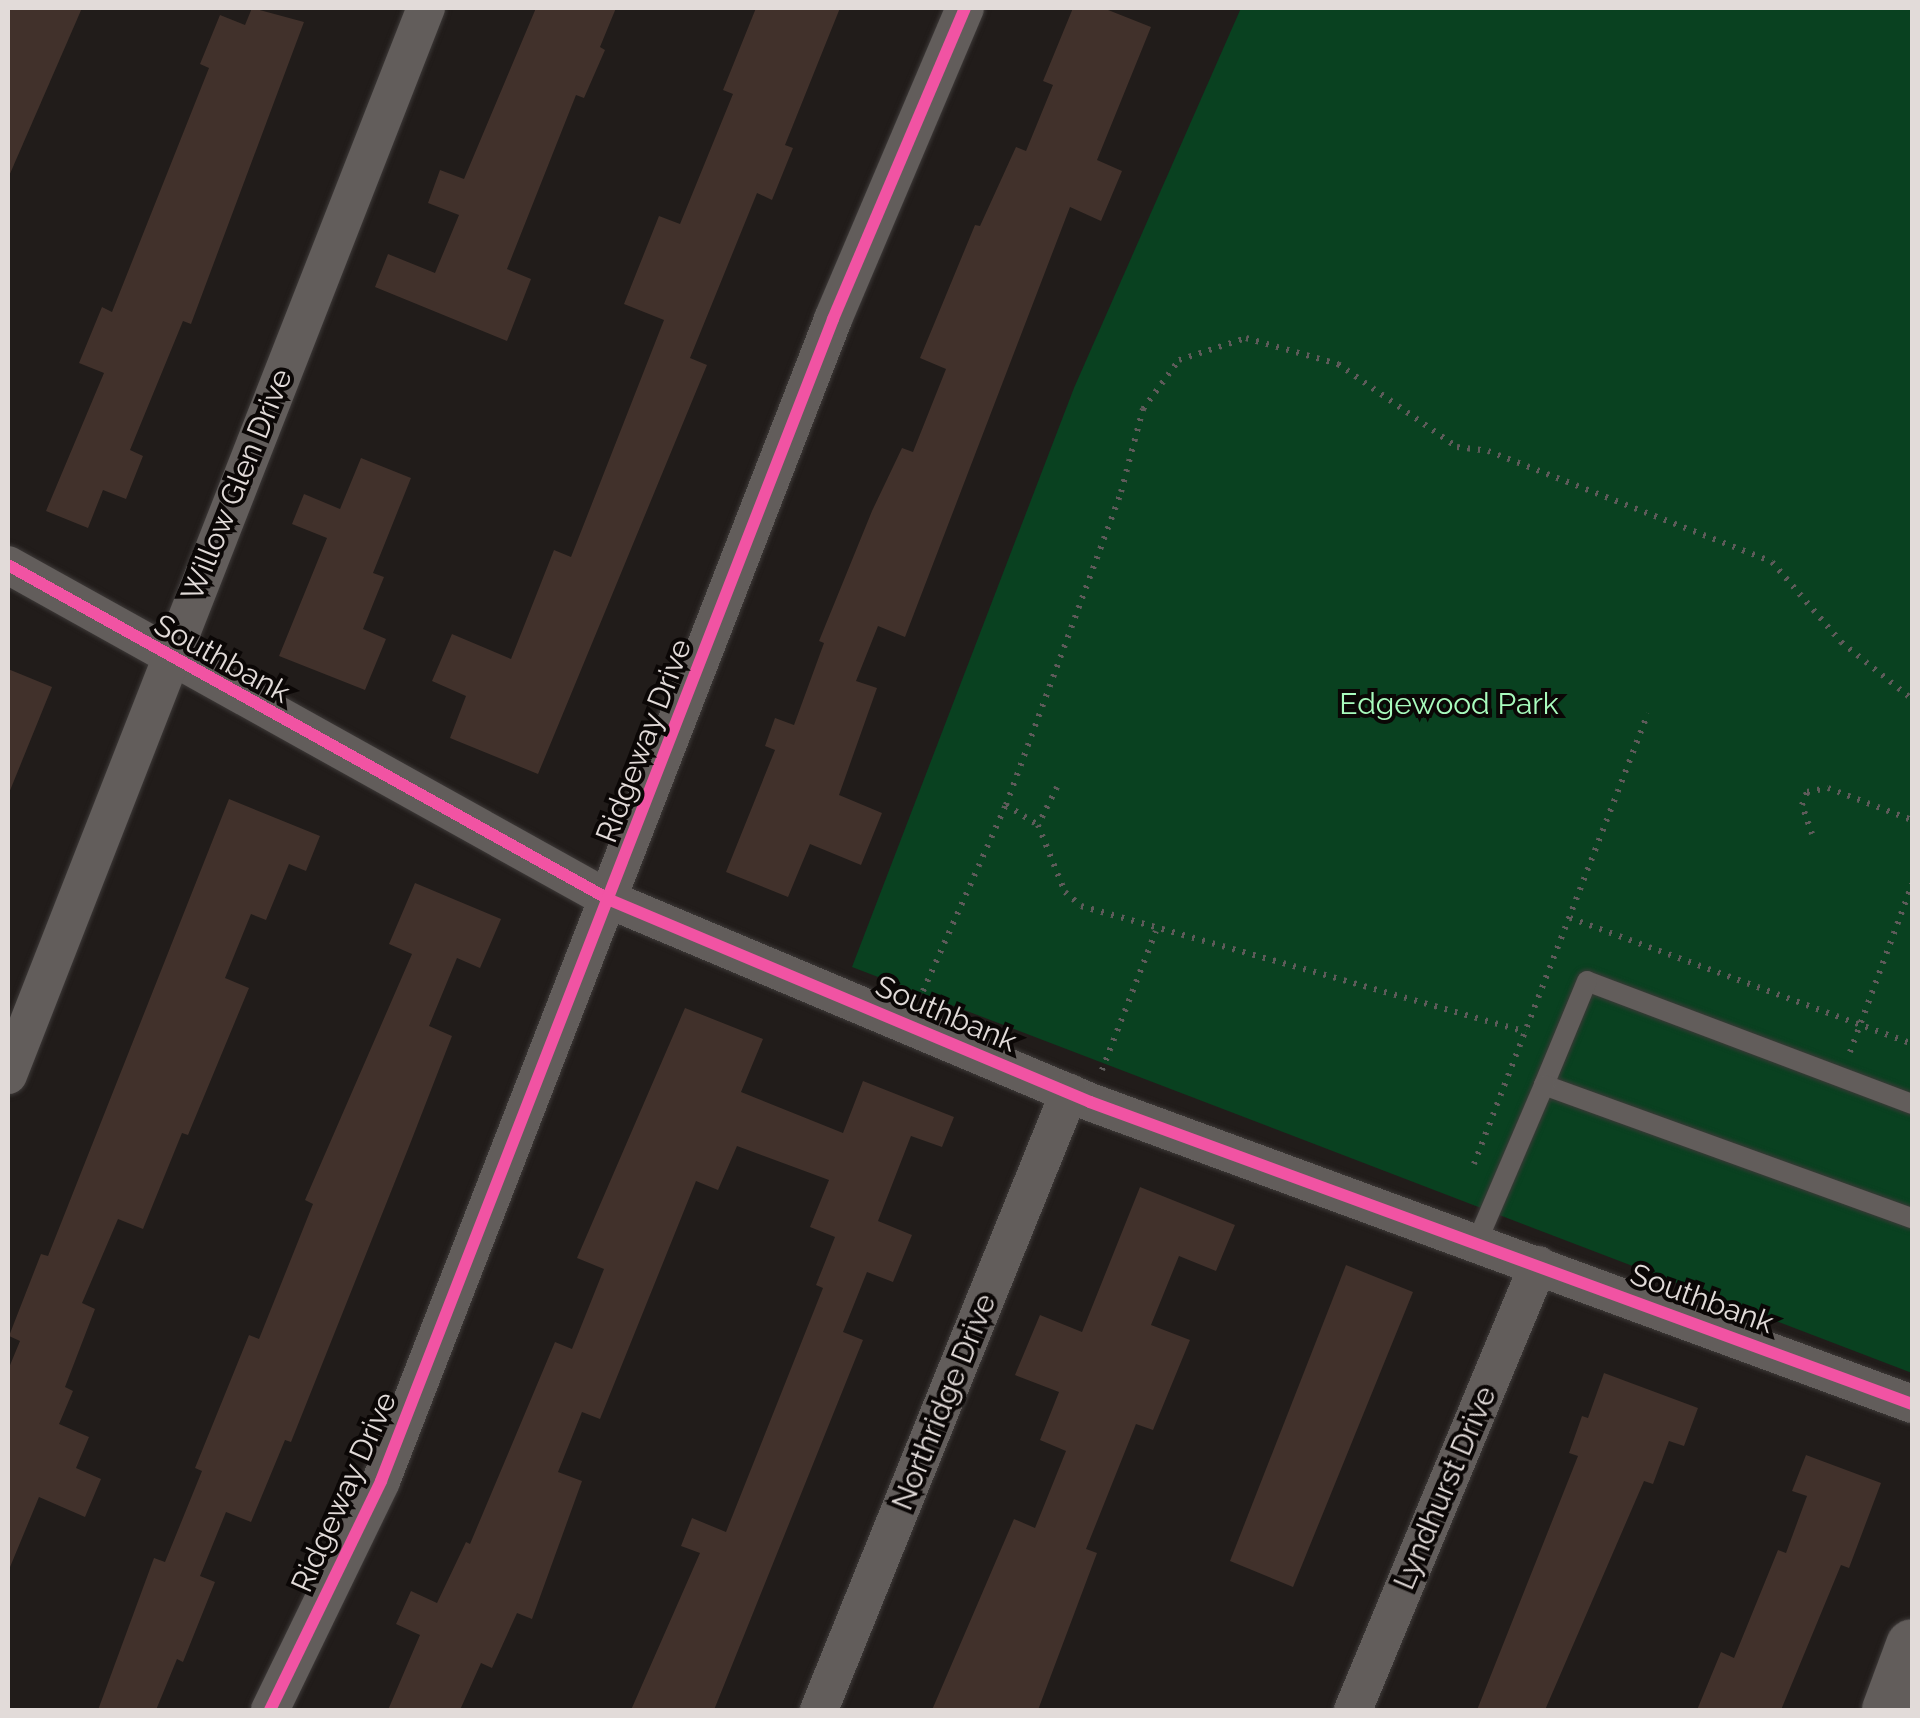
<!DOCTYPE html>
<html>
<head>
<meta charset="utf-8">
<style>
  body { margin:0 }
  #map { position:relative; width:1920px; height:1718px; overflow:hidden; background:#211c1a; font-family:Raleway,sans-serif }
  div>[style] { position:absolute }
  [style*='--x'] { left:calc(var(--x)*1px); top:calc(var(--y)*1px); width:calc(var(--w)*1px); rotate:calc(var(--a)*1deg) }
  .green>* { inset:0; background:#094120 }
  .building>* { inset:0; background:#41312b }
  .path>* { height:6px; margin-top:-3px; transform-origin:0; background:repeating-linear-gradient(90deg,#5e5b5a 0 2.5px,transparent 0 10.5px) }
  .roads { filter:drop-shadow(0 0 2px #3d3938) drop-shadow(0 0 2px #3d3938) }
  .lane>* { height:20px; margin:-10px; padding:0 10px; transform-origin:10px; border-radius:10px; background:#625d5b }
  .street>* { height:38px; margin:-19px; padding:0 19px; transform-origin:19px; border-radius:19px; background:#625d5b }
  .secondary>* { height:52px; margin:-26px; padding:0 26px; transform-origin:26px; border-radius:26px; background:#625d5b }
  .cycleway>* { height:12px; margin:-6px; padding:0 6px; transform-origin:6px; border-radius:6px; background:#f153a3 }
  span { translate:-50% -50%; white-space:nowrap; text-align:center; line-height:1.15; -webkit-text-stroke:8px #0b0706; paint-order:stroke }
  .street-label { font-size:30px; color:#e2dbd9 }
  .park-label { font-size:30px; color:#a8fbbd }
  .frame { position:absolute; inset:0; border:10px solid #e2dbd9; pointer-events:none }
</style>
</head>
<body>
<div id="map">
  <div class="green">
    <i style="clip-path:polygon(1241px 8px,1912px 8px,1912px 1373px,852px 967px,1074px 388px)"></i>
  </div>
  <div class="building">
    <i style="clip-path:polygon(8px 8px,82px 8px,9px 176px,8px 176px)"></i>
    <i style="clip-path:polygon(252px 8px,304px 22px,191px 324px,183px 321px,130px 450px,143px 456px,126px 499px,103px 490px,88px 528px,46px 511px,104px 373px,79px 363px,102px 307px,112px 312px,209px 68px,200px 64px,220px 15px,245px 25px)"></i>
    <i style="clip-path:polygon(536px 8px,616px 8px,600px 47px,605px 50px,584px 98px,576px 95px,507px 269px,531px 279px,507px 341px,375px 287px,388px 254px,435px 273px,459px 215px,428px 203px,440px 170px,464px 179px)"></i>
    <i style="clip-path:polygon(756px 8px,840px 8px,785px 145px,793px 148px,772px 200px,757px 193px,690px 358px,707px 365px,538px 774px,450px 738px,466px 696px,432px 681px,452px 634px,511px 659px,554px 550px,571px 557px,664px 320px,624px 304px,659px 216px,680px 224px,733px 94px,723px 90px)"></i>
    <i style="clip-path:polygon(1073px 8px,1103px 8px,1151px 27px,1097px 160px,1122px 171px,1101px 221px,1070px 207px,905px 637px,878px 626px,856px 681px,877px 688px,839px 795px,882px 813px,861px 865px,810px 844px,788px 897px,726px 872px,775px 750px,765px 746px,775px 718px,794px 725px,824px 643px,819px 641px,872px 511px,902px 448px,913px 452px,946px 369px,920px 358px,975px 225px,980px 226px,1016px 147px,1026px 151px,1053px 85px,1043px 81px)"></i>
    <i style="clip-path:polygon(361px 458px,411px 478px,373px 573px,384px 577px,363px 629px,386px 639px,365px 690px,279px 656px,327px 538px,292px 524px,304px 494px,340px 509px)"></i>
    <i style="clip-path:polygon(8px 669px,52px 687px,9px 793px,8px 793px)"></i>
    <i style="clip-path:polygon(229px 799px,320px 836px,306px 871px,289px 864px,266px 920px,251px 914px,225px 978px,249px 988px,188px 1135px,182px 1133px,143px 1229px,118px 1219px,82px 1303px,95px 1309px,65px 1387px,73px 1391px,59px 1424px,89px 1437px,76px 1468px,101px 1479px,85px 1517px,39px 1497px,8px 1572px,8px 1370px,20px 1341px,9px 1336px,41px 1254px,48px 1256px)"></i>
    <i style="clip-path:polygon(415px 883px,501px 919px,480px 968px,457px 958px,429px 1026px,452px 1036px,410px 1144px,291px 1442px,285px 1440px,251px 1522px,226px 1512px,200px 1576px,215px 1582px,183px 1662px,177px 1659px,156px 1710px,98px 1710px,154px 1558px,165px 1562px,202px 1471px,195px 1468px,249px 1335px,259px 1339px,313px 1204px,305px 1200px,412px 954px,389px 944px)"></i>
    <i style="clip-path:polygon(685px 1008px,763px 1039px,741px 1092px,843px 1133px,863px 1081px,954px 1117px,942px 1147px,911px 1136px,878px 1221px,912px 1235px,893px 1282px,867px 1272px,843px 1332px,863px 1340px,714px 1710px,631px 1710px,700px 1553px,681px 1546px,692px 1518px,726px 1532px,823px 1288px,816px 1285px,835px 1237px,810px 1227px,829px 1180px,737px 1146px,718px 1190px,696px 1181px,600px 1419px,582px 1412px,558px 1472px,582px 1481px,532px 1619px,517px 1613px,492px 1668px,481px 1663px,460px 1710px,388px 1710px,420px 1635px,396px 1624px,411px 1591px,437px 1603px,466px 1542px,470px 1544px,555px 1342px,572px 1349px,604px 1269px,577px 1258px)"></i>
    <i style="clip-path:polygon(1140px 1187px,1235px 1225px,1216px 1271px,1179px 1256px,1151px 1325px,1190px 1340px,1153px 1430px,1136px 1424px,1086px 1549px,1097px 1553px,1038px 1710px,932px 1710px,1014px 1519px,1035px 1528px,1066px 1451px,1040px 1440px,1059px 1392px,1015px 1375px,1040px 1315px,1082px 1332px)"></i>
    <i style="clip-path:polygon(1346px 1265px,1413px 1292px,1293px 1587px,1230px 1561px)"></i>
    <i style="clip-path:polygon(1604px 1373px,1698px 1408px,1684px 1446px,1669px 1441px,1653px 1484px,1644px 1481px,1545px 1710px,1477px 1710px,1578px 1456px,1569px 1453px,1582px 1416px,1588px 1418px)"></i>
    <i style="clip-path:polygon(1806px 1455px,1881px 1483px,1849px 1568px,1841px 1565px,1781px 1710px,1697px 1710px,1721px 1652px,1734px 1658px,1778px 1550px,1786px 1553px,1807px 1496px,1792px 1491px)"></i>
  </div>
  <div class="path">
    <i style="--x:1057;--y:787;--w:42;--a:116.6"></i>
    <i style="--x:1038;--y:825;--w:72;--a:68.1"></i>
    <i style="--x:1065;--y:892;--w:21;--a:41"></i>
    <i style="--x:1081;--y:906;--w:462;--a:15.8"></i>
    <i style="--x:1006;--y:805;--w:38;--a:32"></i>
    <i style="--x:1812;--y:834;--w:31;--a:-109"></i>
    <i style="--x:1802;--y:805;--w:14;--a:-69"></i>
    <i style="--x:1807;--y:792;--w:21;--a:-11"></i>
    <i style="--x:1828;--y:788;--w:90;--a:20.9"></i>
    <i style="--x:1570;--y:918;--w:364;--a:20.2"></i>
    <i style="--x:923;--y:991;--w:204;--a:-66"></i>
    <i style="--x:1006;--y:805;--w:333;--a:-69.8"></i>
    <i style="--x:1121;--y:492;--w:86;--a:-75.2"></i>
    <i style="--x:1143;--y:409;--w:61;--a:-53.7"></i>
    <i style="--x:1179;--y:360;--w:71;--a:-18.2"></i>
    <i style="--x:1246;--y:338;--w:96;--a:15.8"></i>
    <i style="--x:1338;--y:364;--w:145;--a:34.9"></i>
    <i style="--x:1457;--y:447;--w:31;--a:7"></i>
    <i style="--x:1488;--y:451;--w:305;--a:21.3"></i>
    <i style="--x:1772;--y:562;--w:106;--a:49.2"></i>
    <i style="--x:1841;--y:642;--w:91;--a:38.8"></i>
    <i style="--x:1850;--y:1052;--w:179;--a:-69.7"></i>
    <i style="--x:1102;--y:1070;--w:149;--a:-68.8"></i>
    <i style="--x:1474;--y:1164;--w:483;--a:-68.9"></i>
  </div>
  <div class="roads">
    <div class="lane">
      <i style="--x:1912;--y:1104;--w:347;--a:-159.3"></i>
      <i style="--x:1587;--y:981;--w:113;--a:112.5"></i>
      <i style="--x:1544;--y:1085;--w:391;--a:19.9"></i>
      <i style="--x:1476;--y:1244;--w:173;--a:-66.8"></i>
    </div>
    <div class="street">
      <i style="--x:8;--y:565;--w:689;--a:29.09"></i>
      <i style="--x:610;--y:900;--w:521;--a:22.82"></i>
      <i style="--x:1090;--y:1102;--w:876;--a:20.17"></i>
      <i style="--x:8;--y:1075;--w:1146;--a:-68.61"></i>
      <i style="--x:270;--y:1710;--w:254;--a:-64.1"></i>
      <i style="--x:381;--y:1481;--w:1247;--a:-68.74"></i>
      <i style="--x:833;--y:319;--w:338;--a:-67"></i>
      <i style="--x:819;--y:1710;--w:666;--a:-67.94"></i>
      <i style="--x:1353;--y:1710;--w:482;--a:-67.4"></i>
    </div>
    <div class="secondary">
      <i style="--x:1888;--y:1710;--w:69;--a:-69.7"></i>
    </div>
  </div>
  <div class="cycleway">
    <i style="--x:8;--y:565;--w:689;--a:29.09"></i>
    <i style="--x:610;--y:900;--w:521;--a:22.82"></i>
    <i style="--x:1090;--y:1102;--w:876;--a:20.17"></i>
    <i style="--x:270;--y:1710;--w:254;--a:-64.1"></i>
    <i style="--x:381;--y:1481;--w:1247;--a:-68.74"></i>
    <i style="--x:833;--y:319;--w:338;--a:-67"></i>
  </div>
  <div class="street-label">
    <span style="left:237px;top:485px;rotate:-68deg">Willow Glen Drive</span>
    <span style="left:222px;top:659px;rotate:29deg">Southbank</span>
    <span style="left:644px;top:741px;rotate:-69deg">Ridgeway Drive</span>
    <span style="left:946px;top:1014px;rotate:23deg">Southbank</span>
    <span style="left:1702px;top:1299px;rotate:20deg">Southbank</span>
    <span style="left:944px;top:1402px;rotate:-68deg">Northridge Drive</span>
    <span style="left:1445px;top:1488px;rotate:-67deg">Lyndhurst Drive</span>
    <span style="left:344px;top:1492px;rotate:-66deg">Ridgeway Drive</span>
  </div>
  <div class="park-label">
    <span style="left:1449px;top:704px">Edgewood Park</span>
  </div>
  <div class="frame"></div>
</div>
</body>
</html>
